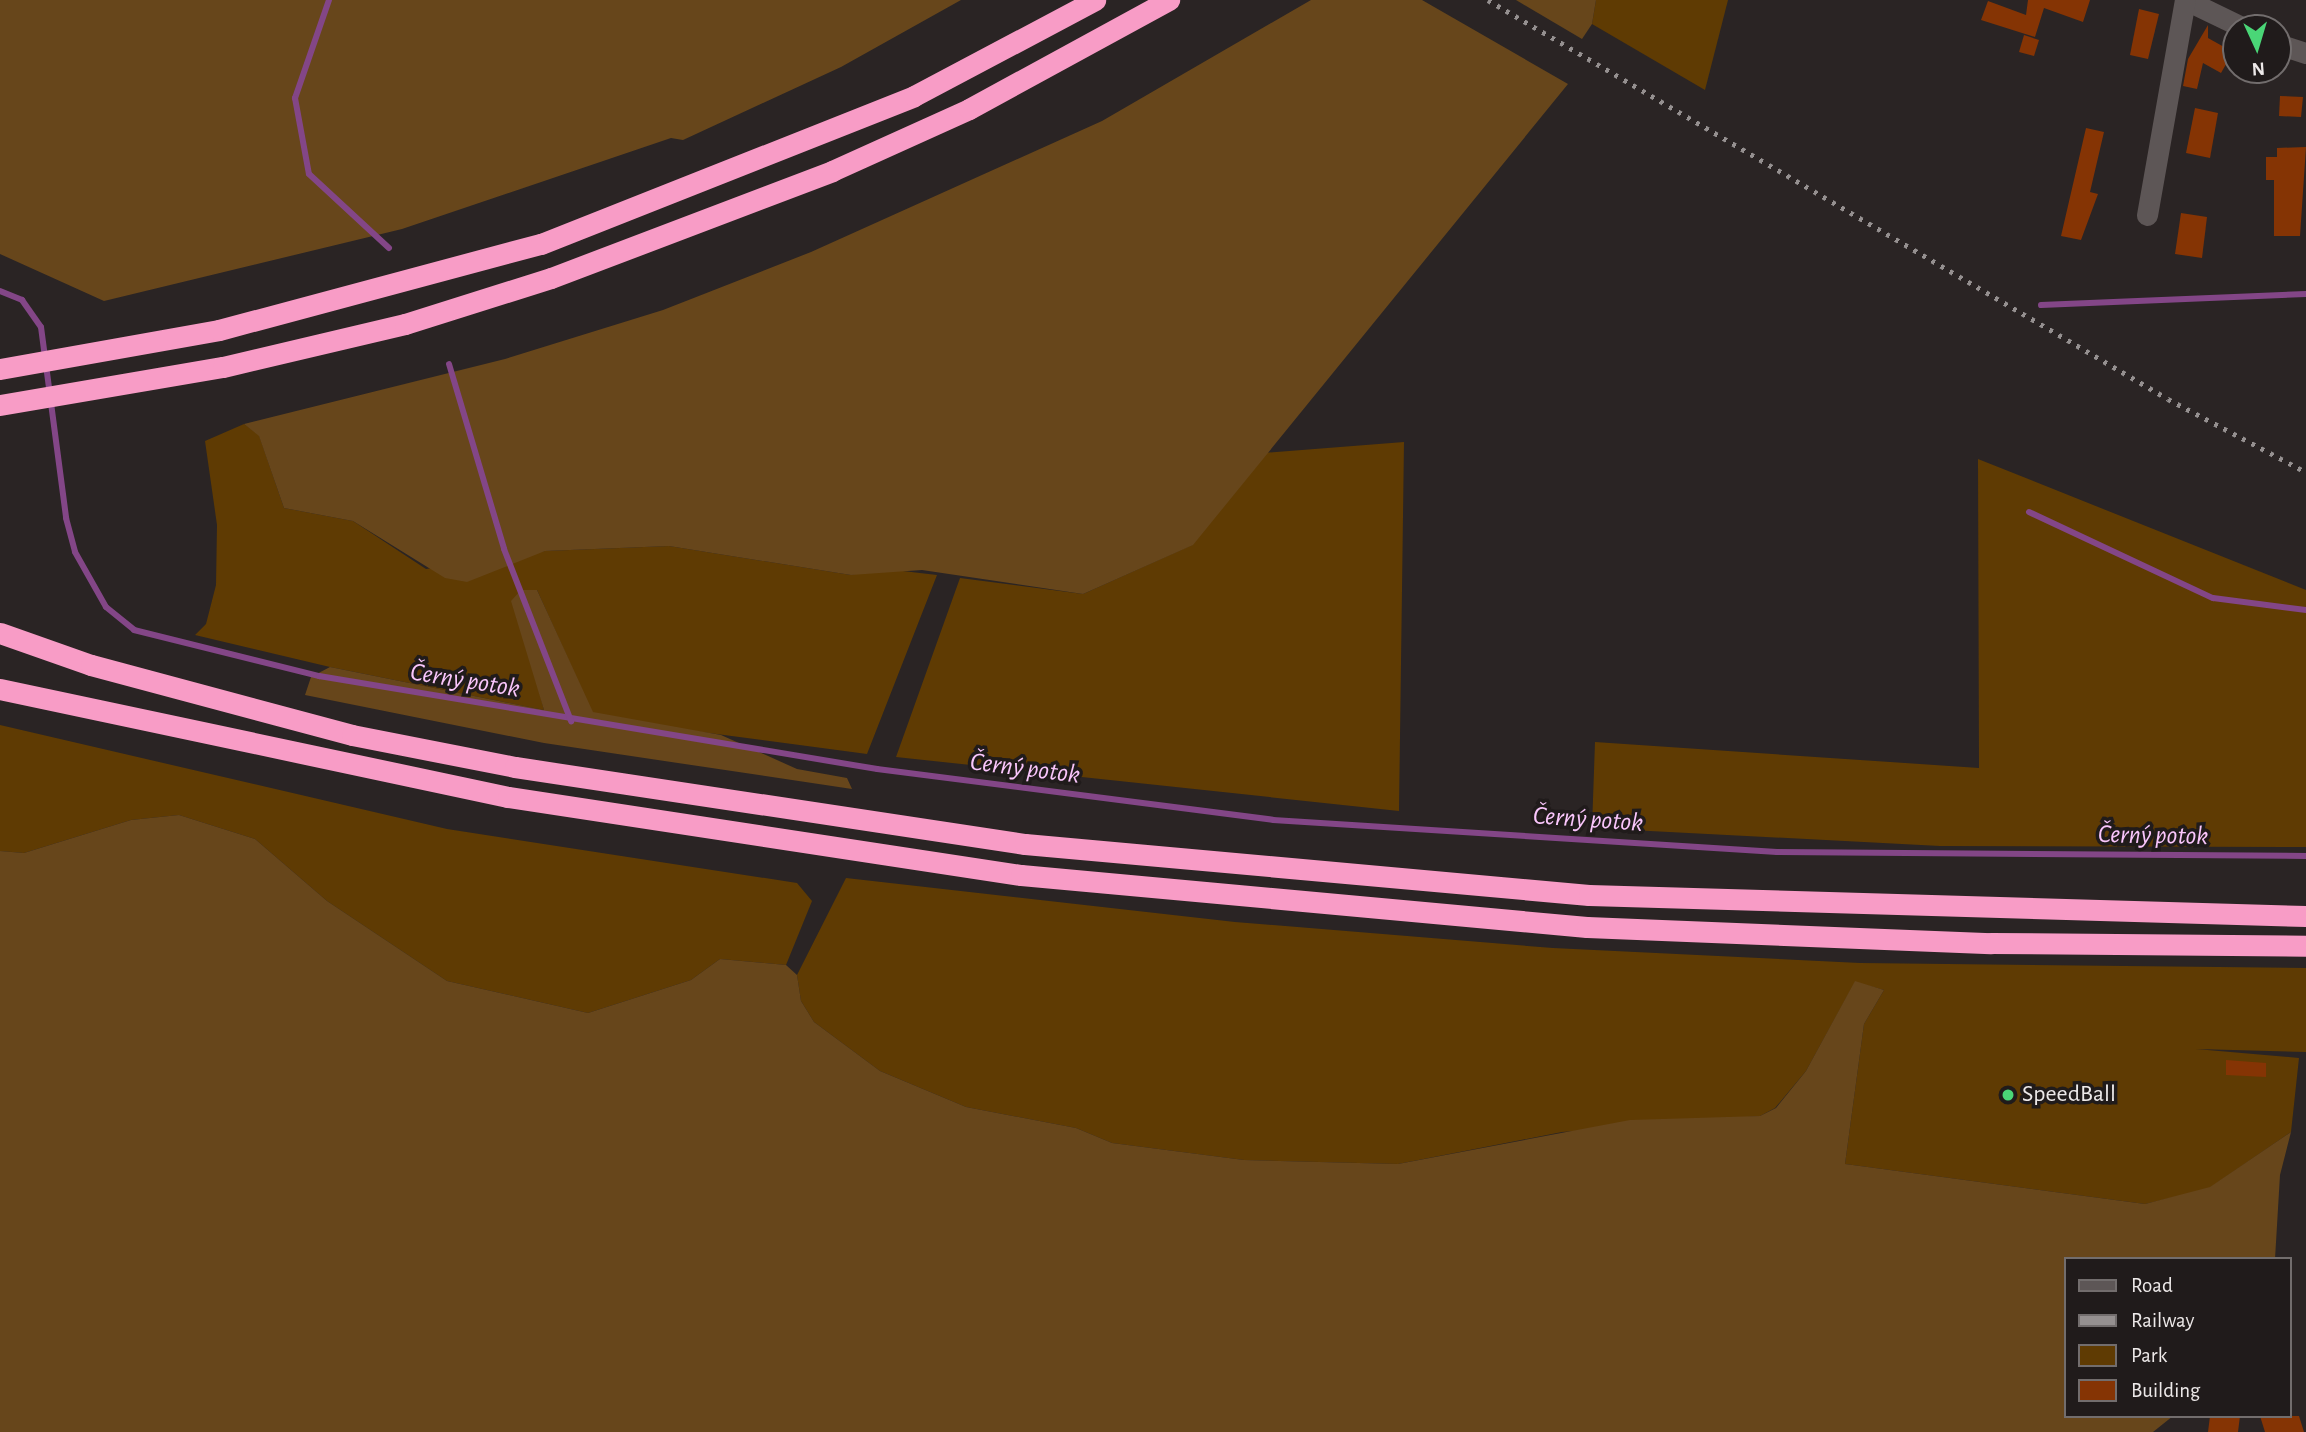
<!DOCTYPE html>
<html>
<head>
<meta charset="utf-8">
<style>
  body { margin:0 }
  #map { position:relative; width:2306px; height:1432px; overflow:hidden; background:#2a2424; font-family:"Alegreya Sans",sans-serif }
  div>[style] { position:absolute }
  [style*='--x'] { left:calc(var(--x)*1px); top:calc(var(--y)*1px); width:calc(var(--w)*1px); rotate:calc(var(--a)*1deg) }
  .green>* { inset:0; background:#5f3b03 }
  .forest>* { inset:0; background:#67461b }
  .stream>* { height:6px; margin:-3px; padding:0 3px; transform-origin:3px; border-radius:3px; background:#834687 }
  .building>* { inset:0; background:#853404 }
  .minor>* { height:21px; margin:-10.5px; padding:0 10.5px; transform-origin:10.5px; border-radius:10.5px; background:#5d5656 }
  .highway>* { height:21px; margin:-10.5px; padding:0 10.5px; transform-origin:10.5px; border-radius:10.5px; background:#f89cc6 }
  .rail>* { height:5px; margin-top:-2.5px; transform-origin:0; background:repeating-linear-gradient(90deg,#959090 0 3.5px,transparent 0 10.5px) }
  .dots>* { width:19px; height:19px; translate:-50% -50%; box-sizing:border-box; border:4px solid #201b1b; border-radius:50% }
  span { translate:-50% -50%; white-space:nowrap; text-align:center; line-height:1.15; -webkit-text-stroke:7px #201b1b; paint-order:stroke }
  .poi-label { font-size:24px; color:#ede9e9 }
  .left { translate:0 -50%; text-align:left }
  .water-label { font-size:26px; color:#fac6fc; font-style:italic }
  .legend { position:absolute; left:2064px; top:1257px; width:228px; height:161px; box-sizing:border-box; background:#201b1b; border:2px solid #726d6d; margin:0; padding:9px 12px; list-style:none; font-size:21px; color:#ede9e9 }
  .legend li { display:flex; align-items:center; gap:14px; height:35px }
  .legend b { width:35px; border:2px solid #726d6d }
  .north { position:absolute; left:2222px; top:14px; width:70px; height:70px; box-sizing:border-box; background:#201b1b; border:2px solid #726d6d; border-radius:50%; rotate:176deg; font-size:19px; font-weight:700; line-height:28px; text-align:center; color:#ede9e9 }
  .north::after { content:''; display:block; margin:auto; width:24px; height:32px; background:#4ad677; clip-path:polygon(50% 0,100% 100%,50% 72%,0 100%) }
</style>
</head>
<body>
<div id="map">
  <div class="green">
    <i style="clip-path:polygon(1596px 0,1728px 0,1705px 90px,1592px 24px)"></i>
    <i style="clip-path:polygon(244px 424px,259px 435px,284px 508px,353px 521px,426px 569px,545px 551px,669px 546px,851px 575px,877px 568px,937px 575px,867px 754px,610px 720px,592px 712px,537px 590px,532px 664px,544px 710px,330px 667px,195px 635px,206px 624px,216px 585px,217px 525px,205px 441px)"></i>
    <i style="clip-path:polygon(1404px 442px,1399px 811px,896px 757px,960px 578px,1083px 594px,1192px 545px,1263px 453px)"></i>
    <i style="clip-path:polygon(1978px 459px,2306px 590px,2306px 847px,1940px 846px,1592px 828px,1595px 742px,1979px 768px)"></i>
    <i style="clip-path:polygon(0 725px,447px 829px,797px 883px,812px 901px,786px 965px,720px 959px,691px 980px,588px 1013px,447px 981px,327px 901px,255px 839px,179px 815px,131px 820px,24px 853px,0 851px)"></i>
    <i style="clip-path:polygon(846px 878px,1235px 922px,1553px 948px,1860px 963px,2306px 968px,2306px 1052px,2196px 1049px,2299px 1058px,2291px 1132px,2208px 1189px,2145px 1204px,1845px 1164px,1864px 1024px,1884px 990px,1855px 982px,1806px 1071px,1775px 1108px,1760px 1116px,1562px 1132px,1398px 1164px,1244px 1160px,1112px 1143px,1076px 1128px,966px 1107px,880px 1071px,814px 1022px,801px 1001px,797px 975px)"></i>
  </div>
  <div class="forest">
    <i style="clip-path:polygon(0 0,961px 0,841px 67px,683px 140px,671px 138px,402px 229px,104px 301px,0 254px)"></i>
    <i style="clip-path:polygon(1311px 0,1422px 0,1568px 84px,1193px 545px,1083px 594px,922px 570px,851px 575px,669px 546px,545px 551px,467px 582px,445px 578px,353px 521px,284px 508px,259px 436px,244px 424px,505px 359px,663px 310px,811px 252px,1102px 121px)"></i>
    <i style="clip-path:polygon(1516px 0,1596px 0,1592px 24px,1582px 39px)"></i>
    <i style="clip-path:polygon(521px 590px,537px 590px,593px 712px,721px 735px,797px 769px,847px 778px,852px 789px,544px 743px,305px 695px,311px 677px,330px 667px,544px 710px,511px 601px)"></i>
    <i style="clip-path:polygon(179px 815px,255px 839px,327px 901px,447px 981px,588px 1013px,691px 980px,720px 959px,786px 965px,797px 975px,801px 1001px,814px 1022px,880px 1071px,966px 1107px,1076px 1128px,1112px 1143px,1244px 1160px,1398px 1164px,1630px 1120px,1760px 1116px,1776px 1108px,1806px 1071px,1855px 981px,1884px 990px,1864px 1024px,1845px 1164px,2145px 1204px,2210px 1187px,2291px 1132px,2280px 1175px,2275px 1259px,2066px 1259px,2066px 1416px,2173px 1416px,2153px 1432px,0 1432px,0 851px,24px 853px,131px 820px)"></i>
  </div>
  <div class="stream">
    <i style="--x:329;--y:0;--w:104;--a:109.1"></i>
    <i style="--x:295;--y:98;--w:77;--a:79.6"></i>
    <i style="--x:309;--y:174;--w:109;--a:42.8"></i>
    <i style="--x:0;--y:291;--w:24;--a:22"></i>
    <i style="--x:22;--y:300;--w:33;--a:55"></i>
    <i style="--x:41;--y:327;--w:193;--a:82.5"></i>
    <i style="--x:66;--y:518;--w:35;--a:75"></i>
    <i style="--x:75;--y:552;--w:63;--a:60.6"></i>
    <i style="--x:106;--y:607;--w:36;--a:39"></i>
    <i style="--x:134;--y:630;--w:191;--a:14"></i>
    <i style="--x:319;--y:676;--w:566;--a:9.46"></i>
    <i style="--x:877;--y:769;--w:399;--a:7.3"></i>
    <i style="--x:1273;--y:820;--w:505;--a:3.63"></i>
    <i style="--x:1777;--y:852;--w:529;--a:0.43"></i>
    <i style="--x:2041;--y:305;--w:265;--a:-2.4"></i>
    <i style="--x:449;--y:364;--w:193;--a:73.4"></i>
    <i style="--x:504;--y:549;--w:185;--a:68.7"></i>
    <i style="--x:2029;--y:512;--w:203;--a:25.1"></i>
    <i style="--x:2213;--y:598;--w:94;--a:7.4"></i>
  </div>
  <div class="building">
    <i style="clip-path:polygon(2028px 0,2090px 0,2083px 22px,2044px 8px,2035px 37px,1981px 20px,1988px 1px,2026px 15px)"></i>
    <i style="clip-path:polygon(2139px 9px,2159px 14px,2148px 59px,2130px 55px)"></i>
    <i style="clip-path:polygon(2208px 25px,2208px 38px,2233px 52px,2221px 73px,2203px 63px,2197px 89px,2183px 86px,2188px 59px)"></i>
    <i style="clip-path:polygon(2024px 35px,2039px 40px,2034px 56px,2019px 52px)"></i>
    <i style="clip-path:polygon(2280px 96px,2303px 97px,2301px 117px,2279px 116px)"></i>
    <i style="clip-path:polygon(2195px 108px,2218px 113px,2210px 158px,2186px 153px)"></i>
    <i style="clip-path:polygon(2086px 128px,2104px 132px,2090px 192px,2098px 194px,2081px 240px,2061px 236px)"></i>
    <i style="clip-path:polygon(2306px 147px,2300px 236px,2274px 236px,2274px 180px,2266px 180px,2266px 157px,2277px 157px,2277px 148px)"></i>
    <i style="clip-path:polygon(2181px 213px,2207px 217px,2202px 258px,2175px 254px)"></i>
    <i style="clip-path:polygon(2226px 1060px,2266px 1063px,2266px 1077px,2226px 1075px)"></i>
    <i style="clip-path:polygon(2210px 1416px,2240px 1416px,2238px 1432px,2208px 1432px)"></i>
    <i style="clip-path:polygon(2260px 1416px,2299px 1416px,2304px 1432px,2265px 1432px)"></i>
  </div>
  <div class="minor">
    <i style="--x:2186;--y:0;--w:64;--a:25.8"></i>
    <i style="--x:2278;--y:44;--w:29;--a:18"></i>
    <i style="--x:2147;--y:215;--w:218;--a:-80"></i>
  </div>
  <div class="highway">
    <i style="--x:0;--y:369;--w:222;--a:-10.1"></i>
    <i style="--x:219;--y:330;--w:333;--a:-15"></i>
    <i style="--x:541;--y:244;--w:401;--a:-21.6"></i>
    <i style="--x:914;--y:96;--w:205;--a:-27.9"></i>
    <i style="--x:0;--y:405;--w:226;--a:-9.7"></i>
    <i style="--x:223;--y:367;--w:187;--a:-13.3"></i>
    <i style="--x:405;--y:324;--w:153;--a:-17.5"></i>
    <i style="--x:551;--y:278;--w:301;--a:-20.8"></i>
    <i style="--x:832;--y:171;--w:150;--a:-24.3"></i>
    <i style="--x:969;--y:109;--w:228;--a:-28.6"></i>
    <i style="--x:0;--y:633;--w:96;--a:19.4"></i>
    <i style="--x:91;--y:665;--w:270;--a:15"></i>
    <i style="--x:352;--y:735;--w:166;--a:11.1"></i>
    <i style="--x:515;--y:767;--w:516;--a:8.59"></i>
    <i style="--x:1025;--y:844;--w:566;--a:5.17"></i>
    <i style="--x:1589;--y:895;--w:717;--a:1.68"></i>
    <i style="--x:0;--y:689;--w:519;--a:12"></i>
    <i style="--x:508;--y:797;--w:519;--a:8.65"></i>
    <i style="--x:1021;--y:875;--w:568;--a:5.25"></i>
    <i style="--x:1587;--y:927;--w:404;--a:2.3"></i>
    <i style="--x:1991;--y:943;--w:315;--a:0.5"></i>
  </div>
  <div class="rail">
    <i style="--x:1488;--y:0;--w:788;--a:30.4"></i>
    <i style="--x:2168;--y:399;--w:156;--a:27.9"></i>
  </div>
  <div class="dots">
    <i style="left:2008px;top:1095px;background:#4ad677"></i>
  </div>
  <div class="poi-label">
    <span class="left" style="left:2022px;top:1095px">SpeedBall</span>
  </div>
  <div class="water-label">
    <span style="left:465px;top:681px;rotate:9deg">Černý potok</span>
    <span style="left:1025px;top:769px;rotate:7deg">Černý potok</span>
    <span style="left:1588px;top:820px;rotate:4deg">Černý potok</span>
    <span style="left:2153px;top:836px;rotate:1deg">Černý potok</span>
  </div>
  <ul class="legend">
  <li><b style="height:9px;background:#5d5656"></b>Road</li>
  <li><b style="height:9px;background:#959090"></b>Railway</li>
  <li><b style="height:19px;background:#5f3b03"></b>Park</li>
  <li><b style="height:19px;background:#853404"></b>Building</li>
  </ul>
  <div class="north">N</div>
</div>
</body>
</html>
